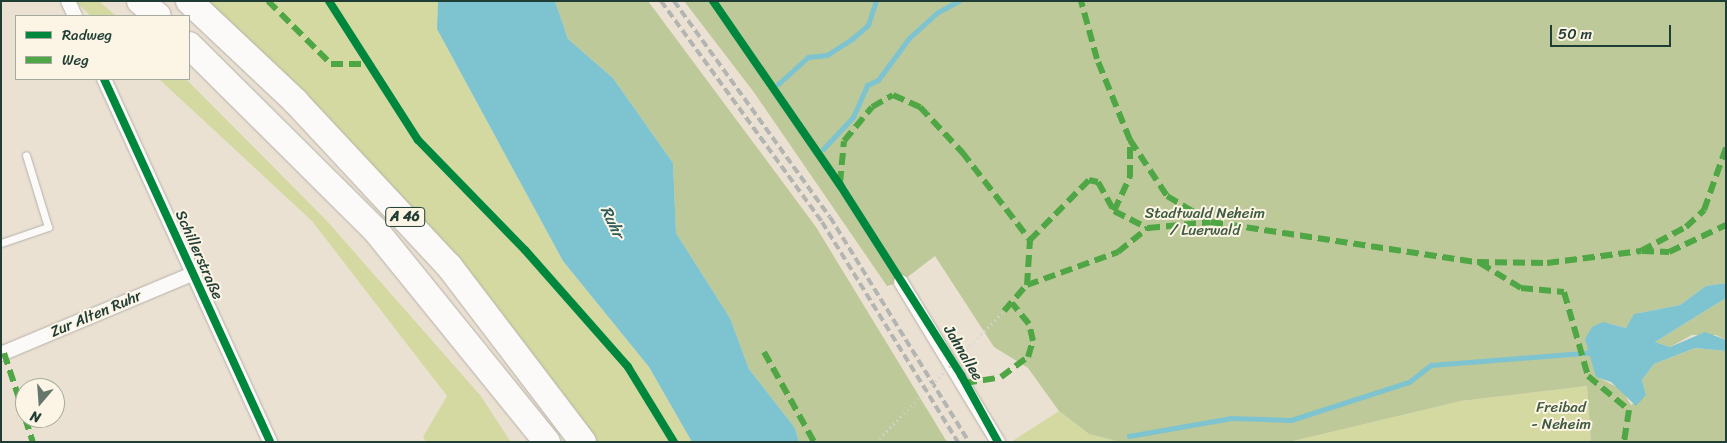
<!DOCTYPE html>
<html>
<head>
<meta charset="utf-8">
<style>
  body { margin:0 }
  #map { position:relative; width:1727px; height:443px; overflow:hidden; background:#ebe1d3; font-family:Sriracha,sans-serif }
  div>[style] { position:absolute }
  [style*='--x'] { left:calc(var(--x)*1px); top:calc(var(--y)*1px); width:calc(var(--w)*1px); rotate:calc(var(--a)*1deg) }
  .green>* { inset:0; background:#d3d9a0 }
  .forest>* { inset:0; background:#bdc998 }
  .water>* { inset:0; background:#7ec3d0 }
  .stream>* { height:5px; margin:-2.5px; padding:0 2.5px; transform-origin:2.5px; border-radius:2.5px; background:#7ec3d0 }
  .roads { filter:drop-shadow(0 0 1px #b5b1a8) drop-shadow(0 0 1px #b5b1a8) }
  .service>* { height:7px; margin:-3.5px; padding:0 3.5px; transform-origin:3.5px; border-radius:3.5px; background:#fcfaf8 }
  .minor>* { height:14px; margin:-7px; padding:0 7px; transform-origin:7px; border-radius:7px; background:#fcfaf8 }
  .motorway>* { height:26px; margin:-13px; padding:0 13px; transform-origin:13px; border-radius:13px; background:#fcfaf8 }
  .rail>* { height:4px; margin-top:-2px; transform-origin:0; background:repeating-linear-gradient(90deg,#b3b5b2 0 8px,transparent 0 12px) }
  .path-bridge>* { height:3px; margin-top:-1.5px; transform-origin:0; background:repeating-linear-gradient(90deg,#d3d3cf 0 1px,transparent 0 5px) }
  .quiet>* { height:6px; margin-top:-3px; transform-origin:0; background:repeating-linear-gradient(90deg,#4fa644 0 12px,transparent 0 18px) }
  .cycleway>* { height:8px; margin:-4px; padding:0 4px; transform-origin:4px; border-radius:4px; background:#00873e }
  span { translate:-50% -50%; white-space:nowrap; text-align:center; line-height:1.15; -webkit-text-stroke:4px #fcf5e5; paint-order:stroke }
  .shield-label span { padding:1px 4px; background:#fcf5e5; border:1px solid; border-radius:4px; -webkit-text-stroke-width:0 }
  .shield-label { font-size:14px; color:#1f3d34; font-weight:700 }
  .park-label { font-size:15px; color:#3f5b41 }
  .street-label { font-size:15px; color:#1f3d34 }
  .water-label { font-size:16px; color:#2b5b5a; font-style:italic }
  .frame { position:absolute; inset:0; border:2px solid #1f3d34; pointer-events:none }
  .legend { position:absolute; left:15px; top:15px; width:175px; height:65px; box-sizing:border-box; background:#fcf5e5; border:1px solid #a4ab9e; margin:0; padding:6px 9px; list-style:none; font-size:15px; color:#1f3d34 }
  .legend li { display:flex; align-items:center; gap:10px; height:25px }
  .legend b { width:25px; border:1px solid #a4ab9e }
  .north { position:absolute; left:15px; top:378px; width:50px; height:50px; box-sizing:border-box; background:#fcf5e5; border:1px solid #a4ab9e; border-radius:50%; rotate:198deg; font-size:14px; font-weight:700; line-height:20px; text-align:center; color:#1f3d34 }
  .north::after { content:''; display:block; margin:auto; width:18px; height:22px; background:#66766c; clip-path:polygon(50% 0,100% 100%,50% 72%,0 100%) }
  .scale { position:absolute; left:1550px; top:25px; width:121px; height:22px; box-sizing:border-box; border:2px solid #1f3d34; border-top:0; padding-left:6px; font-size:15px; line-height:18px; white-space:nowrap; color:#1f3d34; -webkit-text-stroke:4px #fcf5e5; paint-order:stroke }
</style>
</head>
<body>
<div id="map">
  <div class="green">
    <i style="clip-path:polygon(75px 1px,99px 1px,116px 16px,91px 16px)"></i>
    <i style="clip-path:polygon(207px 1px,438px 1px,437px 29px,563px 261px,649px 367px,692px 442px,593px 442px,523px 341px,363px 157px)"></i>
    <i style="clip-path:polygon(159px 79px,186px 79px,326px 220px,480px 395px,511px 442px,426px 442px,423px 437px,447px 396px,312px 221px)"></i>
    <i style="clip-path:polygon(1587px 386px,1591px 442px,1289px 442px,1461px 401px)"></i>
    <i style="clip-path:polygon(1059px 411px,1089px 434px,1120px 442px,1011px 442px)"></i>
  </div>
  <div class="forest">
    <i style="clip-path:polygon(555px 1px,648px 1px,816px 227px,947px 442px,799px 442px,795px 428px,749px 369px,730px 318px,676px 233px,673px 163px,613px 78px,568px 39px)"></i>
    <i style="clip-path:polygon(684px 1px,1726px 1px,1726px 283px,1706px 286px,1680px 305px,1639px 313px,1626px 328px,1611px 324px,1596px 376px,1622px 390px,1631px 405px,1646px 395px,1642px 380px,1654px 364px,1695px 348px,1726px 351px,1726px 442px,1591px 442px,1587px 386px,1461px 401px,1289px 442px,1120px 442px,1089px 434px,1059px 411px,1028px 368px,994px 347px,935px 256px,901px 282px,887px 286px,753px 91px)"></i>
    <i style="clip-path:polygon(1726px 298px,1726px 340px,1716px 335px,1692px 335px,1670px 347px,1655px 342px)"></i>
  </div>
  <div class="water">
    <i style="clip-path:polygon(438px 1px,555px 1px,568px 39px,613px 78px,673px 163px,676px 233px,730px 318px,749px 369px,795px 428px,799px 442px,692px 442px,649px 367px,563px 261px,437px 29px)"></i>
    <i style="clip-path:polygon(1726px 283px,1726px 298px,1655px 342px,1670px 347px,1705px 332px,1726px 340px,1726px 351px,1695px 348px,1654px 364px,1642px 380px,1646px 395px,1636px 406px,1611px 382px,1596px 377px,1585px 339px,1592px 327px,1603px 322px,1626px 328px,1634px 314px,1680px 305px,1706px 286px)"></i>
  </div>
  <div class="stream">
    <i style="--x:778;--y:84;--w:40;--a:-42"></i>
    <i style="--x:808;--y:57;--w:19;--a:-6"></i>
    <i style="--x:827;--y:55;--w:31;--a:-33"></i>
    <i style="--x:853;--y:38;--w:20;--a:-41"></i>
    <i style="--x:868;--y:25;--w:25;--a:-72"></i>
    <i style="--x:823;--y:149;--w:44;--a:-46.8"></i>
    <i style="--x:853;--y:117;--w:35;--a:-66"></i>
    <i style="--x:867;--y:85;--w:12;--a:-24"></i>
    <i style="--x:878;--y:80;--w:52;--a:-53.6"></i>
    <i style="--x:909;--y:38;--w:39;--a:-42"></i>
    <i style="--x:938;--y:12;--w:24;--a:-28"></i>
    <i style="--x:1129;--y:436;--w:104;--a:-10"></i>
    <i style="--x:1231;--y:418;--w:60;--a:1.9"></i>
    <i style="--x:1291;--y:420;--w:124;--a:-17.9"></i>
    <i style="--x:1409;--y:382;--w:28;--a:-38"></i>
    <i style="--x:1431;--y:365;--w:165;--a:-4.5"></i>
  </div>
  <div class="roads">
    <div class="service">
      <i style="--x:1;--y:243;--w:50;--a:-18.8"></i>
      <i style="--x:48;--y:227;--w:75;--a:-107"></i>
    </div>
    <div class="minor">
      <i style="--x:68;--y:1;--w:17;--a:65"></i>
      <i style="--x:104;--y:79;--w:399;--a:65.4"></i>
      <i style="--x:901;--y:282;--w:187;--a:58.8"></i>
      <i style="--x:1;--y:354;--w:207;--a:-22.7"></i>
    </div>
    <div class="motorway">
      <i style="--x:140;--y:1;--w:23;--a:40"></i>
      <i style="--x:189;--y:1;--w:146;--a:43.3"></i>
      <i style="--x:295;--y:101;--w:226;--a:47"></i>
      <i style="--x:449;--y:266;--w:221;--a:52.7"></i>
      <i style="--x:189;--y:45;--w:265;--a:44.8"></i>
      <i style="--x:377;--y:232;--w:270;--a:51"></i>
    </div>
  </div>
  <div class="rail">
    <i style="--x:661;--y:1;--w:273;--a:53.9"></i>
    <i style="--x:822;--y:222;--w:259;--a:58.3"></i>
    <i style="--x:674;--y:1;--w:266;--a:54.2"></i>
    <i style="--x:830;--y:217;--w:264;--a:58.3"></i>
  </div>
  <div class="path-bridge">
    <i style="--x:876;--y:442;--w:183;--a:-45.7"></i>
  </div>
  <div class="quiet">
    <i style="--x:268;--y:1;--w:89;--a:45"></i>
    <i style="--x:331;--y:64;--w:41;--a:0"></i>
    <i style="--x:1130;--y:140;--w:67;--a:56.5"></i>
    <i style="--x:1167;--y:196;--w:51;--a:30.6"></i>
    <i style="--x:840;--y:183;--w:42;--a:-84.6"></i>
    <i style="--x:844;--y:141;--w:44;--a:-50.5"></i>
    <i style="--x:872;--y:107;--w:24;--a:-30"></i>
    <i style="--x:893;--y:95;--w:30;--a:24"></i>
    <i style="--x:920;--y:107;--w:62;--a:47"></i>
    <i style="--x:962;--y:152;--w:111;--a:52.3"></i>
    <i style="--x:1114;--y:211;--w:38;--a:27"></i>
    <i style="--x:1148;--y:228;--w:63;--a:-5.4"></i>
    <i style="--x:1211;--y:222;--w:269;--a:8.6"></i>
    <i style="--x:1477;--y:262;--w:70;--a:0.8"></i>
    <i style="--x:1547;--y:263;--w:95;--a:-7.3"></i>
    <i style="--x:1641;--y:251;--w:51;--a:-28.1"></i>
    <i style="--x:1686;--y:227;--w:25;--a:-43"></i>
    <i style="--x:1704;--y:210;--w:66;--a:-70.5"></i>
    <i style="--x:1642;--y:251;--w:27;--a:2"></i>
    <i style="--x:1669;--y:252;--w:63;--a:-25.3"></i>
    <i style="--x:1480;--y:263;--w:48;--a:31.4"></i>
    <i style="--x:1521;--y:288;--w:43;--a:5.3"></i>
    <i style="--x:1564;--y:292;--w:87;--a:74.1"></i>
    <i style="--x:1588;--y:376;--w:53;--a:39.7"></i>
    <i style="--x:1629;--y:410;--w:32;--a:99"></i>
    <i style="--x:1027;--y:285;--w:97;--a:-19.9"></i>
    <i style="--x:1118;--y:252;--w:38;--a:-39"></i>
    <i style="--x:1004;--y:311;--w:35;--a:-49"></i>
    <i style="--x:1027;--y:285;--w:45;--a:-86.2"></i>
    <i style="--x:1030;--y:240;--w:84;--a:-45.5"></i>
    <i style="--x:1089;--y:180;--w:9;--a:13"></i>
    <i style="--x:1098;--y:182;--w:33;--a:61"></i>
    <i style="--x:1114;--y:211;--w:38;--a:-65"></i>
    <i style="--x:1130;--y:177;--w:37;--a:-90"></i>
    <i style="--x:1130;--y:140;--w:87;--a:-112.2"></i>
    <i style="--x:1097;--y:59;--w:60;--a:-105.4"></i>
    <i style="--x:764;--y:352;--w:103;--a:60.9"></i>
    <i style="--x:4;--y:353;--w:67;--a:71.8"></i>
    <i style="--x:965;--y:383;--w:36;--a:-9"></i>
    <i style="--x:1001;--y:377;--w:34;--a:-37"></i>
    <i style="--x:1028;--y:357;--w:17;--a:-73"></i>
    <i style="--x:1033;--y:341;--w:17;--a:-103"></i>
    <i style="--x:1029;--y:324;--w:27;--a:-129"></i>
    <i style="--x:25;--y:418;--w:25;--a:72"></i>
  </div>
  <div class="cycleway">
    <i style="--x:329;--y:1;--w:165;--a:57.4"></i>
    <i style="--x:418;--y:140;--w:153;--a:45.8"></i>
    <i style="--x:525;--y:250;--w:156;--a:48.6"></i>
    <i style="--x:628;--y:367;--w:88;--a:58.5"></i>
    <i style="--x:713;--y:1;--w:224;--a:55.4"></i>
    <i style="--x:840;--y:185;--w:225;--a:57.5"></i>
    <i style="--x:961;--y:375;--w:77;--a:61.1"></i>
    <i style="--x:104;--y:79;--w:399;--a:65.4"></i>
  </div>
  <div class="shield-label">
    <span style="left:405px;top:217px">A 46</span>
  </div>
  <div class="park-label">
    <span style="left:1205px;top:222px">Stadtwald Neheim<br>/ Luerwald</span>
    <span style="left:1561px;top:416px">Freibad<br>- Neheim</span>
  </div>
  <div class="street-label">
    <span style="left:199px;top:255px;rotate:66deg">Schillerstraße</span>
    <span style="left:96px;top:314px;rotate:-23deg">Zur Alten Ruhr</span>
    <span style="left:963px;top:353px;rotate:59deg">Jahnallee</span>
  </div>
  <div class="water-label">
    <span style="left:612px;top:222px;rotate:64deg">Ruhr</span>
  </div>
  <div class="frame"></div>
  <ul class="legend">
  <li><b style="height:6px;background:#00873e"></b>Radweg</li>
  <li><b style="height:6px;background:#4fa644"></b>Weg</li>
  </ul>
  <div class="north">N</div>
  <div class="scale">50 m</div>
</div>
</body>
</html>
